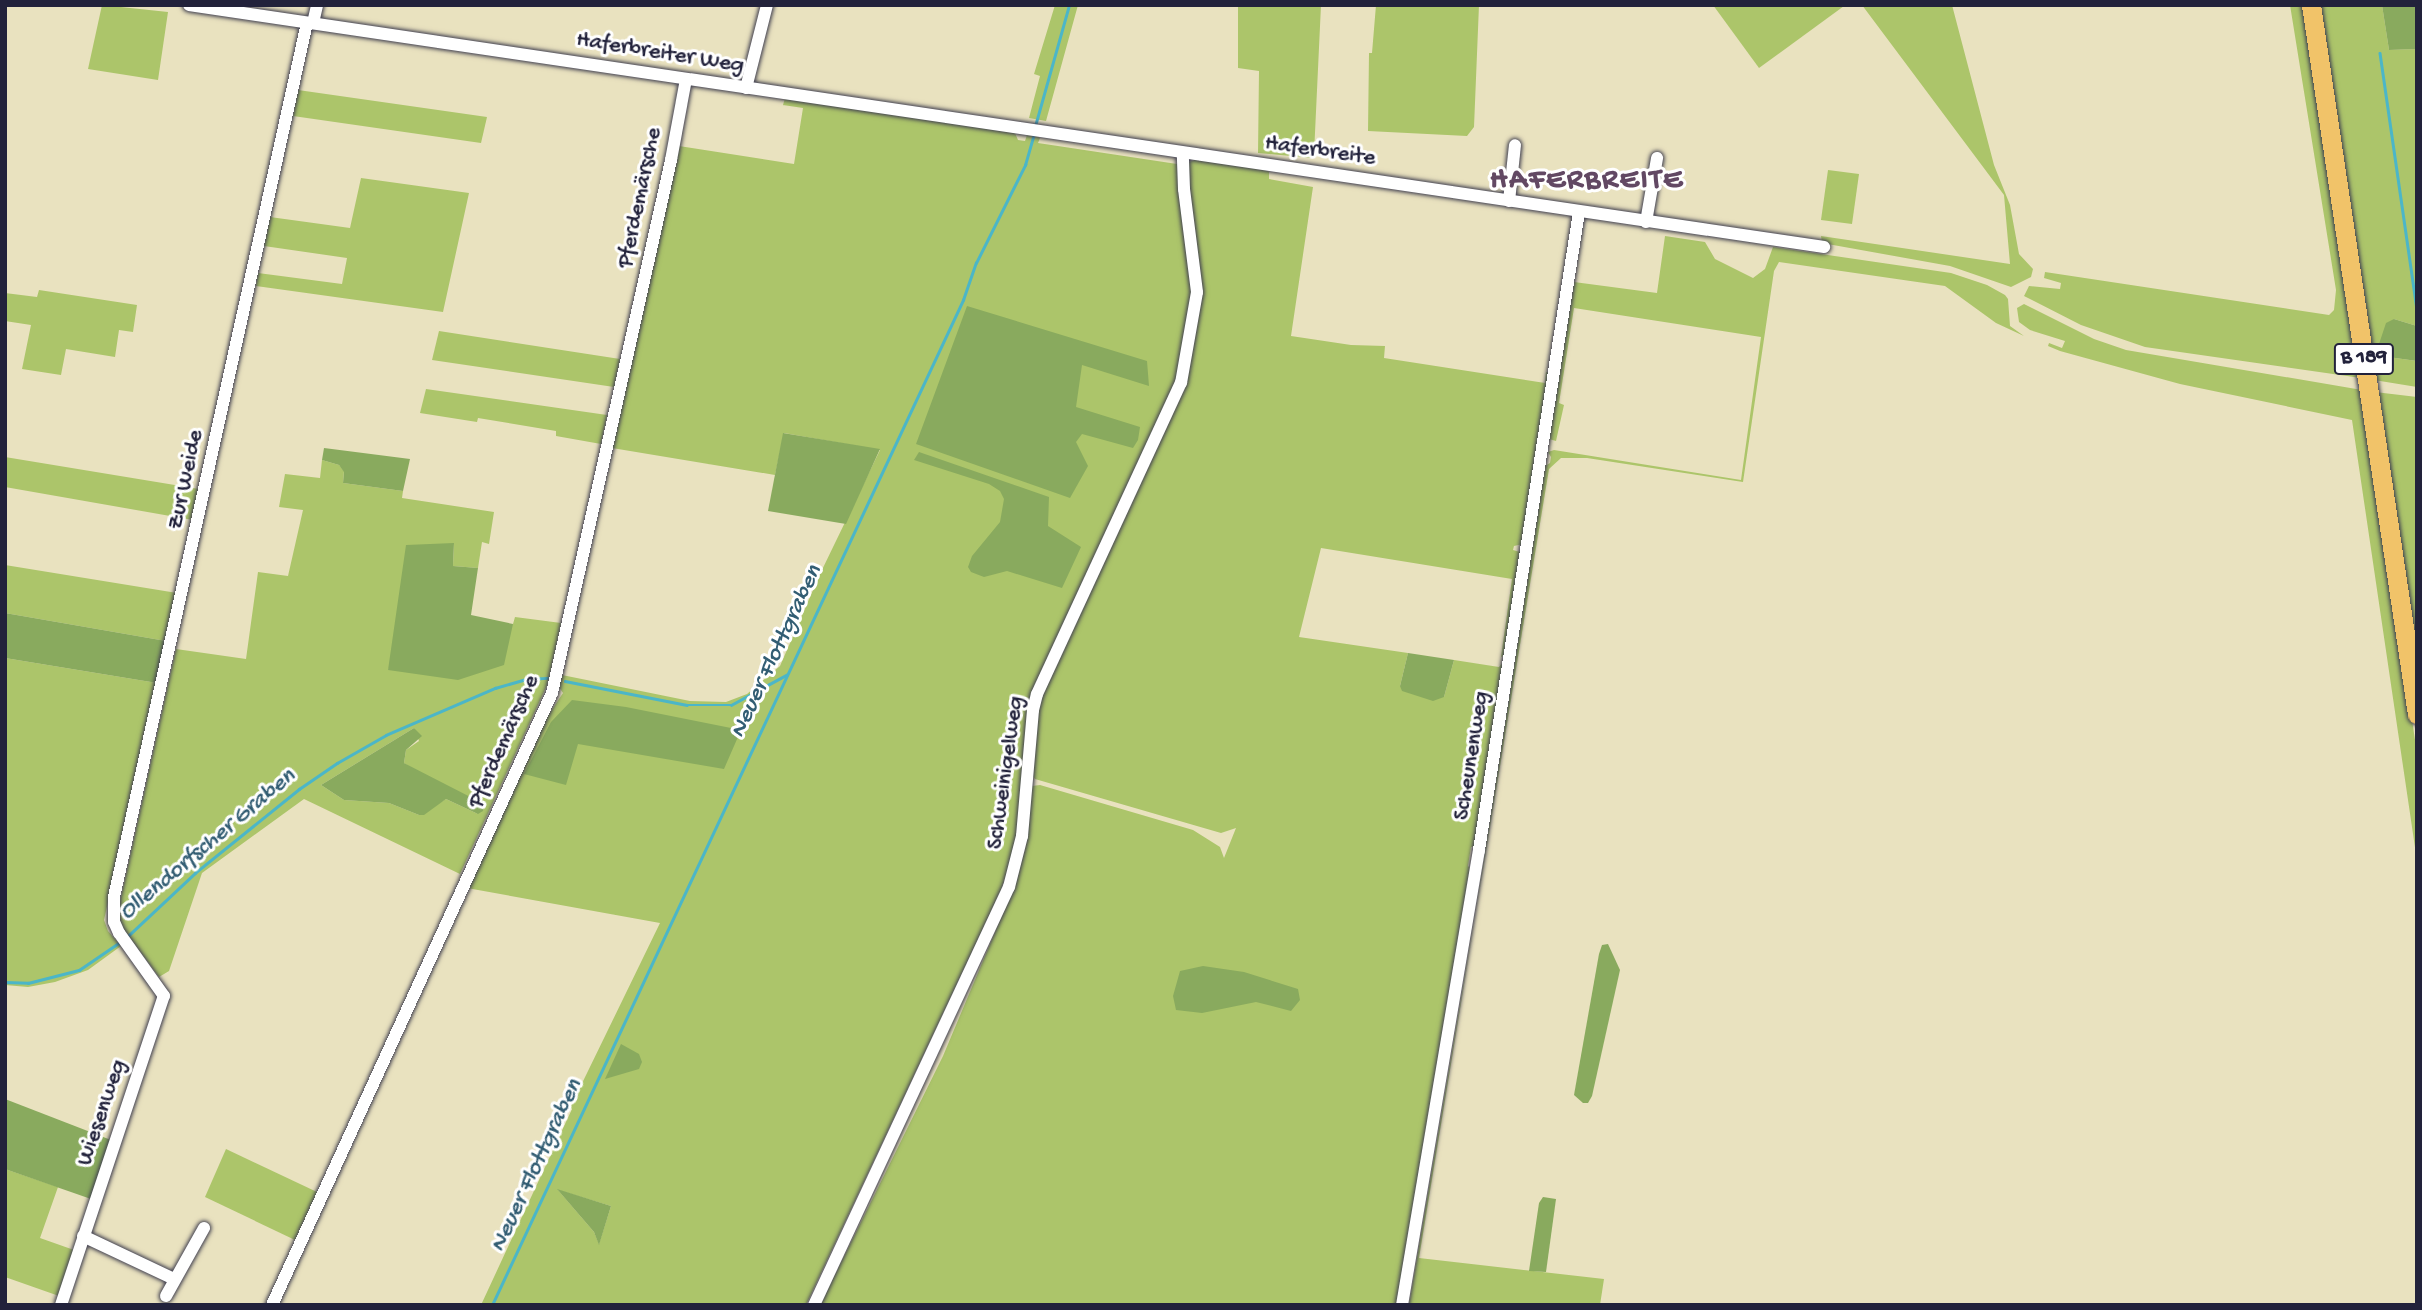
<!DOCTYPE html>
<html>
<head>
<meta charset="utf-8">
<style>
  body { margin:0 }
  #map { position:relative; width:2422px; height:1310px; overflow:hidden; background:#e9e2bf; font-family:"Gochi Hand",sans-serif }
  div>[style] { position:absolute }
  [style*='--x'] { left:calc(var(--x)*1px); top:calc(var(--y)*1px); width:calc(var(--w)*1px); rotate:calc(var(--a)*1deg) }
  .green>* { inset:0; background:#acc56a }
  .forest>* { inset:0; background:#89aa5e }
  .stream>* { height:2.5px; margin:-1.25px; padding:0 1.25px; transform-origin:1.25px; border-radius:1.25px; background:#4bb6c8 }
  .roads { filter:drop-shadow(0 0 2px #403f4f) drop-shadow(0 0 2px #403f4f) }
  .street>* { height:12px; margin:-6px; padding:0 6px; transform-origin:6px; border-radius:6px; background:#fff }
  .primary>* { height:19px; margin:-9.5px; padding:0 9.5px; transform-origin:9.5px; border-radius:9.5px; background:#f1c369 }
  span { translate:-50% -50%; white-space:nowrap; text-align:center; line-height:1.15; -webkit-text-stroke:6px #fff; paint-order:stroke }
  .shield-label span { padding:2px 5px; background:#fff; border:2px solid; border-radius:5px; -webkit-text-stroke-width:0 }
  .shield-label { font-size:21px; color:#22223b; font-weight:700 }
  .street-label { font-size:23px; color:#22223b }
  .water-label { font-size:24px; color:#325d73; font-style:italic }
  .district-label { font-size:30px; color:#624863; font-weight:700; letter-spacing:2px }
  .frame { position:absolute; inset:0; border:7px solid #22223b; pointer-events:none }
</style>
</head>
<body>
<div id="map">
  <div class="green">
    <i style="clip-path:polygon(102px 5px,168px 12px,158px 80px,88px 69px)"></i>
    <i style="clip-path:polygon(1055px 5px,1078px 5px,1046px 121px,1029px 118px,1040px 76px,1034px 74px)"></i>
    <i style="clip-path:polygon(1238px 5px,1321px 5px,1314px 154px,1312px 158px,1258px 153px,1259px 71px,1238px 68px)"></i>
    <i style="clip-path:polygon(1376px 5px,1479px 5px,1474px 127px,1467px 136px,1368px 131px,1369px 53px,1372px 53px)"></i>
    <i style="clip-path:polygon(1713px 5px,1843px 5px,1844px 6px,1759px 68px)"></i>
    <i style="clip-path:polygon(1862px 5px,1952px 5px,1994px 165px,2010px 205px,2019px 254px,2033px 269px,2031px 277px,2011px 287px,1950px 266px,1822px 243px,1821px 236px,2010px 264px,2004px 195px)"></i>
    <i style="clip-path:polygon(2290px 5px,2304px 5px,2361px 378px,2145px 347px,2081px 325px,2024px 296px,2029px 286px,2060px 289px,2061px 283px,2044px 278px,2045px 272px,2329px 315px,2334px 310px,2336px 290px)"></i>
    <i style="clip-path:polygon(2317px 5px,2382px 5px,2389px 50px,2417px 49px,2417px 326px,2394px 319px,2388px 357px,2417px 361px,2417px 387px,2374px 380px)"></i>
    <i style="clip-path:polygon(298px 90px,487px 117px,481px 143px,293px 116px)"></i>
    <i style="clip-path:polygon(evenodd,785px 98px,1015px 133px,1018px 140px,1025px 141px,1027px 135px,1037px 136px,1040px 138px,1038px 143px,1177px 164px,1193px 300px,1181px 376px,1036px 689px,1017px 843px,1001px 890px,806px 1305px,481px 1305px,572px 1109px,570px 1108px,660px 923px,467px 888px,543px 723px,563px 693px,559px 687px,562px 675px,690px 701px,726px 702px,747px 694px,780px 666px,820px 574px,880px 450px,784px 433px,775px 475px,612px 448px,679px 146px,794px 164px,803px 108px,783px 105px,785px 98px,558px 1190px,611px 1206px,599px 1244px,594px 1232px,558px 1190px)"></i>
    <i style="clip-path:polygon(1198px 159px,1263px 168px,1269px 172px,1269px 179px,1313px 187px,1291px 336px,1351px 345px,1385px 346px,1384px 358px,1545px 383px,1546px 372px,1550px 373px,1523px 544px,1514px 546px,1513px 550px,1520px 552px,1506px 655px,1501px 657px,1512px 579px,1321px 548px,1299px 637px,1408px 653px,1400px 686px,1444px 697px,1454px 660px,1499px 667px,1503px 662px,1476px 847px,1471px 847px,1468px 866px,1472px 870px,1398px 1305px,820px 1305px,943px 1056px,1006px 906px,1025px 850px,1032px 786px,1040px 785px,1193px 830px,1220px 847px,1224px 858px,1236px 828px,1221px 833px,1035px 779px,1032px 775px,1036px 708px,1119px 525px,1196px 330px,1186px 186px,1189px 162px)"></i>
    <i style="clip-path:polygon(1828px 170px,1859px 174px,1852px 224px,1821px 220px)"></i>
    <i style="clip-path:polygon(361px 178px,469px 193px,443px 312px,256px 286px,258px 273px,342px 284px,347px 258px,264px 246px,270px 217px,350px 228px)"></i>
    <i style="clip-path:polygon(1665px 236px,1705px 242px,1715px 259px,1753px 278px,1765px 269px,1773px 247px,1951px 273px,1987px 285px,2005px 295px,2008px 299px,2010px 326px,2024px 336px,1996px 323px,1945px 286px,1779px 262px,1774px 271px,1743px 482px,1587px 458px,1561px 458px,1549px 469px,1419px 1258px,1604px 1279px,1600px 1305px,1409px 1305px,1476px 912px,1545px 466px,1550px 463px,1551px 457px,1548px 452px,1554px 450px,1741px 480px,1761px 337px,1574px 308px,1559px 403px,1564px 405px,1556px 441px,1549px 439px,1574px 282px,1657px 293px)"></i>
    <i style="clip-path:polygon(39px 290px,137px 305px,133px 332px,119px 330px,115px 357px,66px 349px,61px 375px,22px 369px,31px 325px,5px 321px,5px 293px,37px 297px)"></i>
    <i style="clip-path:polygon(2024px 304px,2094px 339px,2126px 350px,2362px 390px,2417px 753px,2417px 861px,2352px 420px,2180px 384px,2060px 351px,2048px 346px,2049px 343px,2062px 348px,2065px 341px,2030px 330px,2019px 322px,2017px 308px)"></i>
    <i style="clip-path:polygon(439px 331px,620px 359px,614px 387px,432px 360px)"></i>
    <i style="clip-path:polygon(426px 389px,607px 415px,601px 444px,556px 436px,556px 431px,478px 418px,477px 422px,420px 413px)"></i>
    <i style="clip-path:polygon(2375px 392px,2417px 397px,2417px 670px)"></i>
    <i style="clip-path:polygon(5px 457px,199px 489px,193px 520px,5px 487px)"></i>
    <i style="clip-path:polygon(evenodd,322px 460px,339px 465px,344px 471px,343px 483px,403px 491px,402px 498px,494px 512px,489px 544px,482px 542px,478px 568px,453px 566px,454px 543px,388px 670px,513px 624px,515px 617px,561px 623px,548px 683px,460px 874px,304px 799px,202px 873px,169px 971px,159px 977px,119px 923px,120px 902px,176px 649px,246px 659px,258px 572px,288px 576px,303px 510px,279px 507px,285px 474px,320px 478px,322px 460px,414px 728px,419px 741px,406px 750px,404px 763px,478px 814px,446px 799px,419px 815px,389px 803px,344px 800px,321px 785px,414px 728px)"></i>
    <i style="clip-path:polygon(5px 565px,177px 593px,166px 641px,5px 613px)"></i>
    <i style="clip-path:polygon(5px 658px,157px 683px,104px 920px,108px 931px,121px 946px,88px 970px,55px 982px,28px 987px,5px 985px)"></i>
    <i style="clip-path:polygon(226px 1149px,317px 1192px,295px 1240px,205px 1197px)"></i>
    <i style="clip-path:polygon(5px 1169px,58px 1187px,40px 1238px,74px 1250px,59px 1296px,5px 1277px)"></i>
  </div>
  <div class="forest">
    <i style="clip-path:polygon(2382px 5px,2417px 5px,2417px 49px,2389px 50px)"></i>
    <i style="clip-path:polygon(967px 306px,1147px 361px,1149px 386px,1082px 365px,1076px 407px,1140px 427px,1138px 440px,1133px 448px,1082px 434px,1076px 442px,1088px 466px,1070px 498px,916px 444px)"></i>
    <i style="clip-path:polygon(2394px 319px,2417px 326px,2417px 361px,2388px 357px,2378px 347px,2386px 323px)"></i>
    <i style="clip-path:polygon(783px 433px,880px 449px,846px 524px,768px 511px)"></i>
    <i style="clip-path:polygon(324px 448px,410px 459px,403px 491px,343px 483px,344px 472px,339px 465px,322px 460px)"></i>
    <i style="clip-path:polygon(919px 452px,1049px 497px,1048px 526px,1081px 547px,1062px 588px,1007px 571px,984px 577px,971px 572px,968px 567px,972px 556px,1000px 522px,1004px 499px,1000px 491px,989px 484px,914px 460px)"></i>
    <i style="clip-path:polygon(454px 543px,453px 566px,478px 568px,471px 615px,513px 624px,504px 665px,458px 680px,388px 670px,406px 545px)"></i>
    <i style="clip-path:polygon(5px 613px,166px 641px,157px 683px,5px 658px)"></i>
    <i style="clip-path:polygon(1408px 653px,1454px 660px,1444px 697px,1433px 701px,1402px 691px,1400px 686px)"></i>
    <i style="clip-path:polygon(572px 700px,626px 707px,741px 730px,724px 769px,578px 744px,566px 785px,524px 774px,551px 722px)"></i>
    <i style="clip-path:polygon(414px 728px,422px 736px,406px 750px,404px 763px,484px 804px,483px 811px,478px 814px,446px 799px,424px 815px,419px 815px,389px 803px,344px 800px,321px 785px)"></i>
    <i style="clip-path:polygon(1608px 944px,1620px 970px,1592px 1096px,1588px 1103px,1583px 1103px,1574px 1095px,1599px 954px,1602px 945px)"></i>
    <i style="clip-path:polygon(1203px 966px,1244px 972px,1298px 989px,1300px 1000px,1291px 1011px,1256px 1002px,1202px 1013px,1176px 1010px,1173px 996px,1180px 971px)"></i>
    <i style="clip-path:polygon(621px 1044px,639px 1054px,642px 1062px,639px 1069px,605px 1079px)"></i>
    <i style="clip-path:polygon(5px 1099px,111px 1140px,91px 1199px,5px 1169px)"></i>
    <i style="clip-path:polygon(557px 1189px,611px 1206px,599px 1245px,594px 1232px)"></i>
    <i style="clip-path:polygon(1543px 1197px,1556px 1199px,1546px 1272px,1529px 1271px,1539px 1203px)"></i>
  </div>
  <div class="stream">
    <i style="--x:2380;--y:53;--w:259;--a:81.8"></i>
    <i style="--x:1035;--y:126;--w:126;--a:-74.3"></i>
    <i style="--x:565;--y:681;--w:124;--a:11.1"></i>
    <i style="--x:687;--y:705;--w:44;--a:0"></i>
    <i style="--x:731;--y:705;--w:63;--a:-28.6"></i>
    <i style="--x:128;--y:936;--w:92;--a:-43.2"></i>
    <i style="--x:195;--y:873;--w:134;--a:-38.9"></i>
    <i style="--x:299;--y:789;--w:46;--a:-34.4"></i>
    <i style="--x:337;--y:763;--w:56;--a:-29.7"></i>
    <i style="--x:386;--y:735;--w:119;--a:-23.3"></i>
    <i style="--x:495;--y:688;--w:32;--a:-16"></i>
    <i style="--x:526;--y:679;--w:21;--a:-3"></i>
    <i style="--x:5;--y:982;--w:23;--a:2"></i>
    <i style="--x:28;--y:983;--w:53;--a:-14.3"></i>
    <i style="--x:79;--y:970;--w:50;--a:-34.3"></i>
    <i style="--x:492;--y:1305;--w:1110;--a:-64.89"></i>
    <i style="--x:963;--y:300;--w:39;--a:-71"></i>
    <i style="--x:976;--y:263;--w:110;--a:-63.4"></i>
    <i style="--x:1025;--y:165;--w:33;--a:-74"></i>
  </div>
  <div class="roads">
    <div class="street">
      <i style="--x:189;--y:5;--w:1653;--a:8.42"></i>
      <i style="--x:313;--y:23;--w:18;--a:-77"></i>
      <i style="--x:746;--y:88;--w:86;--a:-75.8"></i>
      <i style="--x:1509;--y:201;--w:56;--a:-83.9"></i>
      <i style="--x:1646;--y:222;--w:65;--a:-80.2"></i>
      <i style="--x:83;--y:1236;--w:101;--a:25.3"></i>
      <i style="--x:166;--y:1296;--w:78;--a:-60.8"></i>
      <i style="--x:61;--y:1305;--w:326;--a:-71.6"></i>
      <i style="--x:164;--y:996;--w:77;--a:-125.5"></i>
      <i style="--x:119;--y:933;--w:12;--a:-114"></i>
      <i style="--x:114;--y:922;--w:25;--a:-90"></i>
      <i style="--x:114;--y:897;--w:895;--a:-77.55"></i>
      <i style="--x:272;--y:1305;--w:673;--a:-65.42"></i>
      <i style="--x:552;--y:693;--w:546;--a:-77.41"></i>
      <i style="--x:671;--y:160;--w:82;--a:-79.5"></i>
      <i style="--x:814;--y:1305;--w:461;--a:-65"></i>
      <i style="--x:1009;--y:887;--w:53;--a:-75.7"></i>
      <i style="--x:1022;--y:836;--w:126;--a:-85"></i>
      <i style="--x:1033;--y:710;--w:16;--a:-76"></i>
      <i style="--x:1037;--y:694;--w:343;--a:-65.2"></i>
      <i style="--x:1181;--y:383;--w:92;--a:-80"></i>
      <i style="--x:1197;--y:292;--w:104;--a:-97.2"></i>
      <i style="--x:1184;--y:189;--w:36;--a:-92"></i>
      <i style="--x:1402;--y:1305;--w:461;--a:-80.4"></i>
      <i style="--x:1479;--y:850;--w:646;--a:-81.09"></i>
    </div>
    <div class="primary">
      <i style="--x:2311;--y:5;--w:717;--a:81.5"></i>
    </div>
  </div>
  <div class="shield-label">
    <span style="left:2364px;top:359px">B 189</span>
  </div>
  <div class="street-label">
    <span style="left:660px;top:54px;rotate:9deg">Haferbreiter Weg</span>
    <span style="left:1320px;top:152px;rotate:8deg">Haferbreite</span>
    <span style="left:641px;top:198px;rotate:-78deg">Pferdemärsche</span>
    <span style="left:187px;top:480px;rotate:-78deg">Zur Weide</span>
    <span style="left:505px;top:742px;rotate:-66deg">Pferdemärsche</span>
    <span style="left:1473px;top:756px;rotate:-81deg">Scheunenweg</span>
    <span style="left:1007px;top:773px;rotate:-82deg">Schweinigelweg</span>
    <span style="left:103px;top:1113px;rotate:-71deg">Wiesenweg</span>
  </div>
  <div class="water-label">
    <span style="left:777px;top:652px;rotate:-65deg">Neuer Flottgraben</span>
    <span style="left:208px;top:845px;rotate:-40deg">Ollendorfscher Graben</span>
    <span style="left:537px;top:1166px;rotate:-65deg">Neuer Flottgraben</span>
  </div>
  <div class="district-label">
    <span style="left:1587px;top:182px">HAFERBREITE</span>
  </div>
  <div class="frame"></div>
</div>
</body>
</html>
